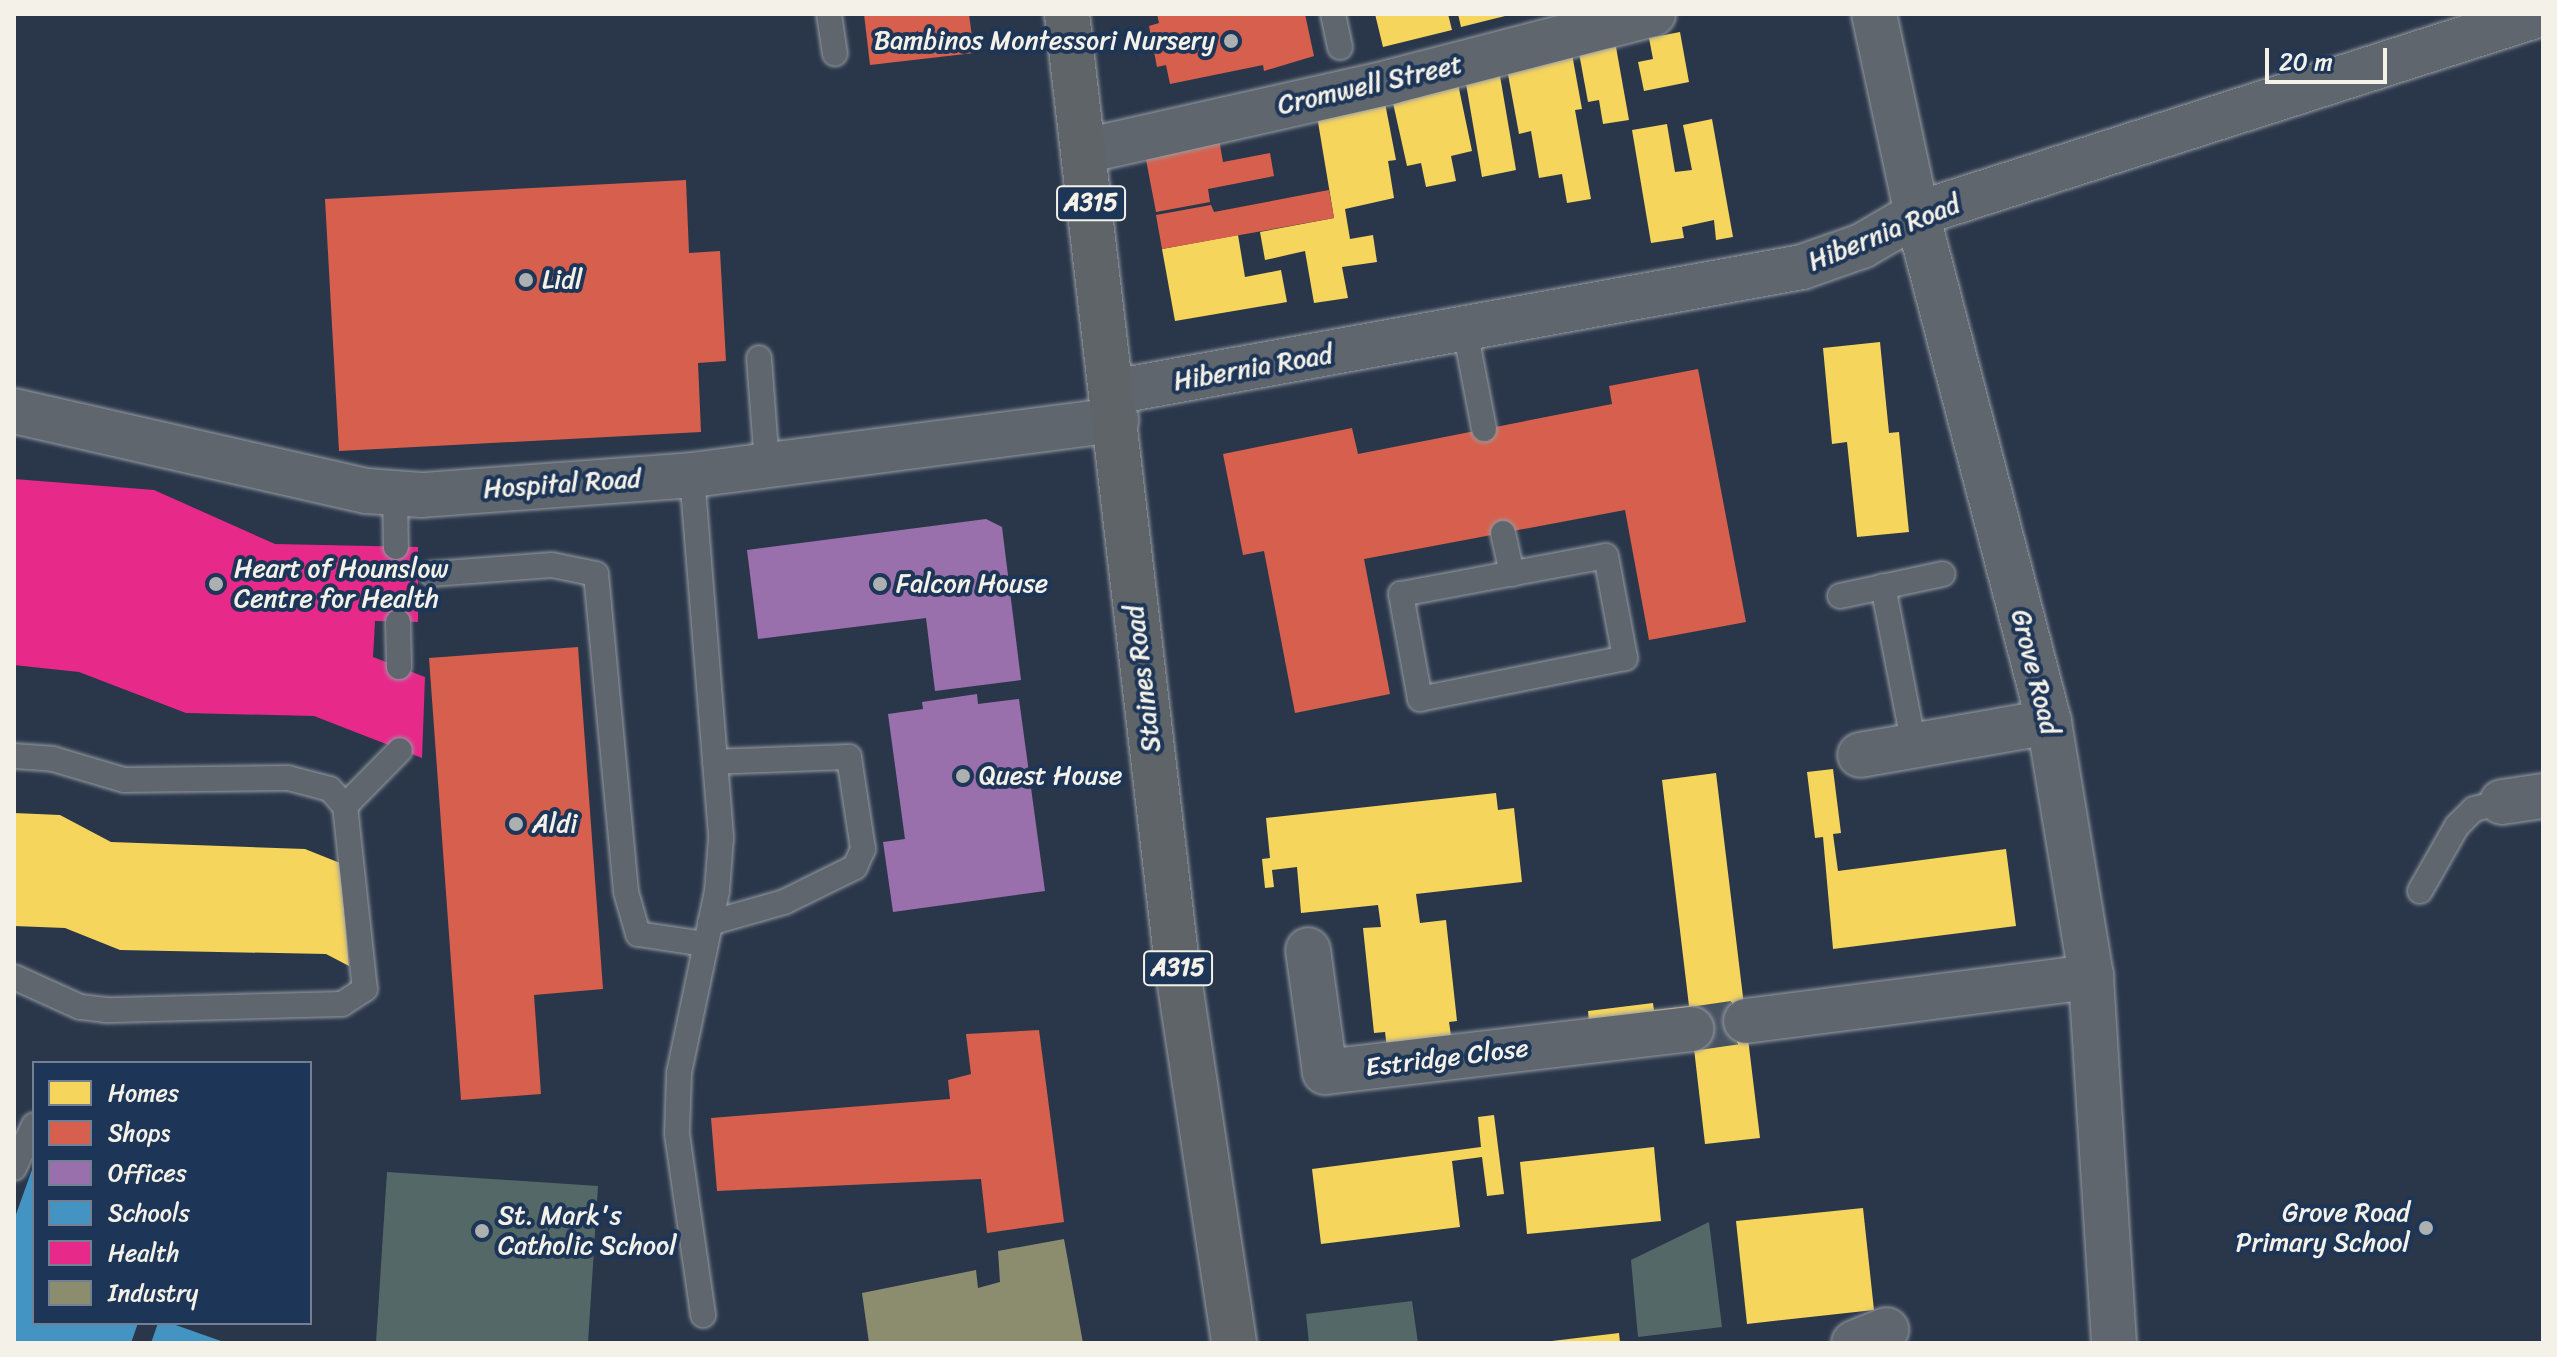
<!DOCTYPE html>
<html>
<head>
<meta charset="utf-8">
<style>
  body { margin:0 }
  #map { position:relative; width:2557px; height:1357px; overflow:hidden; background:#2a374a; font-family:Sriracha,sans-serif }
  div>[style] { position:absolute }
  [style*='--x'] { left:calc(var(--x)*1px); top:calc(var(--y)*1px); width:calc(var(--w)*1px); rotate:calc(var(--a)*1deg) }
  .green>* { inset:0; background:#546967 }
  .homes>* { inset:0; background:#f6d55c }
  .shops>* { inset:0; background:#d6604d }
  .offices>* { inset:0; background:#9970ab }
  .schools>* { inset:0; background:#4393c3 }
  .health>* { inset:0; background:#e7298a }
  .industry>* { inset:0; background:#8c8c6e }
  .street-tunnel>* { height:44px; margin-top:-22px; transform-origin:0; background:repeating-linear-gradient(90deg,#485362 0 44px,transparent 0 66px) }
  .roads { filter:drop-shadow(0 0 2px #979ca3) drop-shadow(0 0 2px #979ca3) }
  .lane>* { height:24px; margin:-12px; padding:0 12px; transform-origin:12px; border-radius:12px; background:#60666e }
  .street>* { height:44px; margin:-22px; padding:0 22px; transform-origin:22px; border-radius:22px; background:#60666e }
  .secondary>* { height:44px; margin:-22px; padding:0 22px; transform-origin:22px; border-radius:22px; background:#60666e }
  .primary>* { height:44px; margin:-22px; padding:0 22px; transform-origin:22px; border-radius:22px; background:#5e6468 }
  .dots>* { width:22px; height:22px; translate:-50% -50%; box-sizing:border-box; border:4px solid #1d3557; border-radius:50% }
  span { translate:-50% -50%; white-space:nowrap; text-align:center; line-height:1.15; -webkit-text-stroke:8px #1d3557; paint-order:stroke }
  .shield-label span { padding:2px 6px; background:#1d3557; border:2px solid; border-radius:6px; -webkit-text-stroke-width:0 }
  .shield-label { font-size:24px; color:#f4f1e8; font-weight:700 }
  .poi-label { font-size:26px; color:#f4f1e8 }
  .right { translate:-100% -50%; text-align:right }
  .left { translate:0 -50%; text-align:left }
  .street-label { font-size:26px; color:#f4f1e8 }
  .frame { position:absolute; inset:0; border:16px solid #f4f1e8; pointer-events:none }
  .legend { position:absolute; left:32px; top:1061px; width:280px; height:264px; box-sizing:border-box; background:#1d3557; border:2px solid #738091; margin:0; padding:10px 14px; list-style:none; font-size:24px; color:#f4f1e8 }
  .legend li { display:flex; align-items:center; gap:16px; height:40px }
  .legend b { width:40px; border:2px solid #738091 }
  .scale { position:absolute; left:2265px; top:48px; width:122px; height:36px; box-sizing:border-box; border:4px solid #f4f1e8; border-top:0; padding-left:10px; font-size:24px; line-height:28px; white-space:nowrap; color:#f4f1e8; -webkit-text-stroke:6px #1d3557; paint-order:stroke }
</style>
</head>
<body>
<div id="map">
  <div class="green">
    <i style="clip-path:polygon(387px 1172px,598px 1186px,588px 1343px,376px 1343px)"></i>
    <i style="clip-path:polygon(1709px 1222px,1722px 1327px,1638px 1337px,1631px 1260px)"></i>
    <i style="clip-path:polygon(1412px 1301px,1418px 1343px,1309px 1343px,1306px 1314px)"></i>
  </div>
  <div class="homes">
    <i style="clip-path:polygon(1375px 14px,1448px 14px,1452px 30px,1383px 47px)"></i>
    <i style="clip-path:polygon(1458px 14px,1509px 14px,1509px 15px,1461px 27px)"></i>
    <i style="clip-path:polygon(1680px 32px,1689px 82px,1644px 91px,1638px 62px,1653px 59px,1649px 38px)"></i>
    <i style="clip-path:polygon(1616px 47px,1629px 120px,1603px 124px,1599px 100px,1588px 102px,1579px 53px)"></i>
    <i style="clip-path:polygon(1572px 54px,1582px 109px,1575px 110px,1591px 199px,1567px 203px,1562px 174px,1539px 178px,1531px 131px,1519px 134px,1507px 69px)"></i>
    <i style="clip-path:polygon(1499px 70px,1516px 170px,1482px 177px,1465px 78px)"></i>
    <i style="clip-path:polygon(1457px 79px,1472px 151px,1451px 156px,1456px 181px,1426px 187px,1421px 163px,1407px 166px,1391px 94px)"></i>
    <i style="clip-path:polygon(1385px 103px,1396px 160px,1388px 161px,1394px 198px,1345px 209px,1350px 239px,1373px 235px,1377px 262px,1342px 267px,1348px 298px,1314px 303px,1305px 251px,1265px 260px,1260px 232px,1334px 218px,1317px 116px)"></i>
    <i style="clip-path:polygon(1712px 119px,1733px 237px,1716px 240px,1714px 220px,1682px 227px,1684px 238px,1651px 243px,1632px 130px,1667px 124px,1675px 172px,1692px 170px,1683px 125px)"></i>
    <i style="clip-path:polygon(1238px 235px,1245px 277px,1281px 270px,1287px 302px,1175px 321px,1162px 249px)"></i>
    <i style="clip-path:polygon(1880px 342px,1889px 433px,1899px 432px,1909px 532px,1857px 537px,1847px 442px,1832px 444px,1823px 348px)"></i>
    <i style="clip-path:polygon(1833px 769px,1841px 833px,1833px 834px,1838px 871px,2006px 849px,2016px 926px,1833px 949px,1823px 837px,1815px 838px,1807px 772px)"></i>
    <i style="clip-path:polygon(1716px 773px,1760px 1138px,1705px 1144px,1690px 1014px,1590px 1033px,1588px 1011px,1653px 1003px,1654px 1010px,1689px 1006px,1662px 780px)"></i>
    <i style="clip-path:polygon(1496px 793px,1498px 810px,1514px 808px,1522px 882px,1416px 894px,1420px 923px,1446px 920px,1457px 1021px,1449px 1022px,1453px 1049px,1388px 1056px,1385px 1032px,1374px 1033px,1363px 928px,1381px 927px,1378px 905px,1301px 913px,1297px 867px,1272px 870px,1274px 887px,1265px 888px,1262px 859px,1270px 858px,1266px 818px)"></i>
    <i style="clip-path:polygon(14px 813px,60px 815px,111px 842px,305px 849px,340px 863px,349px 966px,326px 954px,120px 950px,65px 928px,14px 926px)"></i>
    <i style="clip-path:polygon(1494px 1115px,1504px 1194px,1487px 1196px,1482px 1157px,1452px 1161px,1460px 1227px,1321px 1244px,1312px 1169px,1481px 1147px,1478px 1117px)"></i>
    <i style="clip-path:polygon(1654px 1147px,1661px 1221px,1527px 1234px,1520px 1162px)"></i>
    <i style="clip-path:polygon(1863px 1208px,1874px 1310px,1747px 1324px,1736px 1221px)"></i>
    <i style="clip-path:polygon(1619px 1333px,1620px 1343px,1552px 1343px,1552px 1341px)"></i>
  </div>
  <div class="shops">
    <i style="clip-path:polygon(864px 14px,969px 14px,974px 53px,870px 65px)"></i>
    <i style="clip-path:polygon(1157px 14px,1305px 14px,1314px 56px,1264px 71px,1263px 65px,1170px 84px,1166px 65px,1157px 67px,1149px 26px,1159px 23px)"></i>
    <i style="clip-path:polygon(1217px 128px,1223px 162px,1270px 153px,1274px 176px,1208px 189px,1210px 202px,1156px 212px,1143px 144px)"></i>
    <i style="clip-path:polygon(686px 180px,689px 253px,720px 251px,726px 361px,698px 363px,701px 432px,339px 451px,325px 199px)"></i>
    <i style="clip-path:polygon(1329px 190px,1334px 218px,1162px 249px,1156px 215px,1211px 205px,1214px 212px)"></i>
    <i style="clip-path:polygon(1698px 369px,1746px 622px,1649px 640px,1625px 510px,1364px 559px,1390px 694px,1295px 713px,1264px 551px,1243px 555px,1223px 454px,1352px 428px,1358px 454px,1612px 404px,1609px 386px)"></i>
    <i style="clip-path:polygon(578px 647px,603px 989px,534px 995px,541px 1094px,461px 1100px,429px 658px)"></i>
    <i style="clip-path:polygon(1039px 1030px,1064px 1222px,987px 1233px,981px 1179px,717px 1191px,711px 1118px,950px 1099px,948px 1080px,971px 1074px,966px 1034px)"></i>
  </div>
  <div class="offices">
    <i style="clip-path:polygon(986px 519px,1002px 527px,1021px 680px,935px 691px,926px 618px,758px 639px,747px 550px)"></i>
    <i style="clip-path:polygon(977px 694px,978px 704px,1019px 699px,1045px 891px,893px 912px,883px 842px,905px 839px,888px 714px,923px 709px,922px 702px)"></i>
  </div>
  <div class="schools">
    <i style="clip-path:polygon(34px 1164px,34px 1323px,138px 1323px,131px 1343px,14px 1343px,14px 1220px)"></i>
    <i style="clip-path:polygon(158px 1323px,170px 1323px,221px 1341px,151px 1343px)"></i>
  </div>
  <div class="health">
    <i style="clip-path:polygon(14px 479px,154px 490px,275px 544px,418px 547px,418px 622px,375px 621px,373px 657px,425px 677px,422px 758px,314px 716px,186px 713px,79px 672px,14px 665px)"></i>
  </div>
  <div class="industry">
    <i style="clip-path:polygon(1064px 1239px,1083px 1343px,869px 1343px,862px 1293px,976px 1270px,978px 1288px,1000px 1282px,998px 1251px)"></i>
  </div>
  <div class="street-tunnel">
    <i style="--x:1691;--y:1029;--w:56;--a:-8.3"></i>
  </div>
  <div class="roads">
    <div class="lane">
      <i style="--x:829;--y:14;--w:40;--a:81.5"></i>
      <i style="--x:1333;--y:14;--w:34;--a:78"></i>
      <i style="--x:1465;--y:330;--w:101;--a:79.1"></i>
      <i style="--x:759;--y:358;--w:107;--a:85.7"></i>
      <i style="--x:692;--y:475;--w:364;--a:85.4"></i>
      <i style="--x:721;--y:838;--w:53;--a:94.3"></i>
      <i style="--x:717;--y:891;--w:186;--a:101.8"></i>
      <i style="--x:679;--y:1073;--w:61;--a:91.9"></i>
      <i style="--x:677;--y:1134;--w:183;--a:81.8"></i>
      <i style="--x:395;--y:492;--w:55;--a:89"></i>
      <i style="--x:1503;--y:533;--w:42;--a:77.6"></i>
      <i style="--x:1606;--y:556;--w:104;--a:79.4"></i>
      <i style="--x:1625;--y:658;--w:209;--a:168.7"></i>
      <i style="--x:1420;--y:699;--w:107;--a:-100.3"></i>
      <i style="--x:1401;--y:594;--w:208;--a:-10.5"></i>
      <i style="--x:432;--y:574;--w:120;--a:-4.3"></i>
      <i style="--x:552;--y:565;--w:45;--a:11.6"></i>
      <i style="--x:596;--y:574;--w:319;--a:84.6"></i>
      <i style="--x:626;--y:892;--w:44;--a:74.1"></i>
      <i style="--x:638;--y:934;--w:68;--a:8.5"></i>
      <i style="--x:1883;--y:586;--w:163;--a:79"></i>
      <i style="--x:1840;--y:596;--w:105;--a:-12.1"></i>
      <i style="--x:398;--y:622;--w:45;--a:88.7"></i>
      <i style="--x:14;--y:756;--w:39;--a:4"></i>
      <i style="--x:53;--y:759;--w:74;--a:16.5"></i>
      <i style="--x:124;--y:780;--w:164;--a:-0.7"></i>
      <i style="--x:288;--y:778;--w:43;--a:14.7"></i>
      <i style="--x:330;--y:789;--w:23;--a:49"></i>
      <i style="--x:345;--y:806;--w:184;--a:83.8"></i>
      <i style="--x:365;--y:989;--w:27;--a:147"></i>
      <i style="--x:342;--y:1004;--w:236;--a:178.5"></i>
      <i style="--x:106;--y:1010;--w:26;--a:-173"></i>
      <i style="--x:80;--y:1007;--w:72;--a:-155.6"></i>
      <i style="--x:345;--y:806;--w:78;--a:-45.5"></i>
      <i style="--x:2420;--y:891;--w:75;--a:-60.4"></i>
      <i style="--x:2457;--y:826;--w:24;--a:-45"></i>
      <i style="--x:2474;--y:809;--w:29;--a:-14"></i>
      <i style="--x:710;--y:923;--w:77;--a:-15.8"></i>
      <i style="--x:784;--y:902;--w:79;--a:-26.2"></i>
      <i style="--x:855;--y:867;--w:20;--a:-66"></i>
      <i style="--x:863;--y:849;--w:93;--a:-98.7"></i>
      <i style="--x:849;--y:757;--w:134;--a:177.9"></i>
      <i style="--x:14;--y:1168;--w:47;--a:-65.1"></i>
    </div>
    <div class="street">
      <i style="--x:1874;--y:14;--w:205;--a:77.9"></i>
      <i style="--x:1917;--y:214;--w:525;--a:75.43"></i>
      <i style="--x:2049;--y:722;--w:258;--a:80.6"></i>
      <i style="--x:2091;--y:977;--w:367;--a:86.4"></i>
      <i style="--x:1085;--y:151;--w:313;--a:-12.7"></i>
      <i style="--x:1390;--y:82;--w:272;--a:-14.5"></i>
      <i style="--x:1113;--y:392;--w:700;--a:-10.28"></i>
      <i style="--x:1802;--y:267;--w:64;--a:-19.3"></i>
      <i style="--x:1862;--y:246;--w:64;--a:-30.2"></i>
      <i style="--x:1917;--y:214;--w:655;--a:-17.77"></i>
      <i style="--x:1860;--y:755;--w:192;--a:-9.9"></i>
      <i style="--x:2502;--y:802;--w:41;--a:-8.3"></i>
      <i style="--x:1308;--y:950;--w:123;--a:82.1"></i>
      <i style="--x:1325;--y:1072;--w:369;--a:-6.7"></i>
      <i style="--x:1746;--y:1021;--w:348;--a:-7.3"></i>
      <i style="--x:1854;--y:1343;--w:35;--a:-22"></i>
    </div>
    <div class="secondary">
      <i style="--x:14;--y:411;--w:362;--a:12.8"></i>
      <i style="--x:367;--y:491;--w:55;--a:4.2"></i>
      <i style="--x:422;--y:495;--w:271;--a:-4.2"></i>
      <i style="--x:692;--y:475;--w:428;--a:-7.4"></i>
    </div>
    <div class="primary">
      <i style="--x:1067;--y:14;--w:957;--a:83.4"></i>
      <i style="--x:1177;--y:965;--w:382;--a:81.4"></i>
    </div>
  </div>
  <div class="dots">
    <i style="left:1231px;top:41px;background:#adb0b1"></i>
    <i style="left:526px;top:280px;background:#adb0b1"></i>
    <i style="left:216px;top:584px;background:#adb0b1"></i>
    <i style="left:880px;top:584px;background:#adb0b1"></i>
    <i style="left:963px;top:776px;background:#adb0b1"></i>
    <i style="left:516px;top:824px;background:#adb0b1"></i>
    <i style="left:2426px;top:1228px;background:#adb0b1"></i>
    <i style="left:482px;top:1231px;background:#adb0b1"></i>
  </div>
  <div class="shield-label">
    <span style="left:1091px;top:203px">A315</span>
    <span style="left:1178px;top:968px">A315</span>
  </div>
  <div class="poi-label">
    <span class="right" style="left:1215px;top:41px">Bambinos Montessori Nursery</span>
    <span class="left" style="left:542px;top:280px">Lidl</span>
    <span class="left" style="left:234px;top:584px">Heart of Hounslow<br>Centre for Health</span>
    <span class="left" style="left:896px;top:584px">Falcon House</span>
    <span class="left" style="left:979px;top:776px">Quest House</span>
    <span class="left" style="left:532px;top:824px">Aldi</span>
    <span class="right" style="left:2410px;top:1228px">Grove Road<br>Primary School</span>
    <span class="left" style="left:498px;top:1231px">St. Mark's<br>Catholic School</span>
  </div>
  <div class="street-label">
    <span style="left:1370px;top:85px;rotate:-13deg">Cromwell Street</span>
    <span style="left:1884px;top:233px;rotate:-22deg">Hibernia Road</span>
    <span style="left:1253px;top:368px;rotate:-10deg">Hibernia Road</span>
    <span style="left:562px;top:484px;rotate:-4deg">Hospital Road</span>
    <span style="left:2035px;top:672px;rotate:76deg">Grove Road</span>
    <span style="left:1143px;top:679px;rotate:-97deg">Staines Road</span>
    <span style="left:1447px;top:1058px;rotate:-7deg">Estridge Close</span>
  </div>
  <div class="frame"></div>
  <ul class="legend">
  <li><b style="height:22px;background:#f6d55c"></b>Homes</li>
  <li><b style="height:22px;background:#d6604d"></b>Shops</li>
  <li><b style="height:22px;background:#9970ab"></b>Offices</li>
  <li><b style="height:22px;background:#4393c3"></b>Schools</li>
  <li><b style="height:22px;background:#e7298a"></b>Health</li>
  <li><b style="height:22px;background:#8c8c6e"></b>Industry</li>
  </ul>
  <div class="scale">20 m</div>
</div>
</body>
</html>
